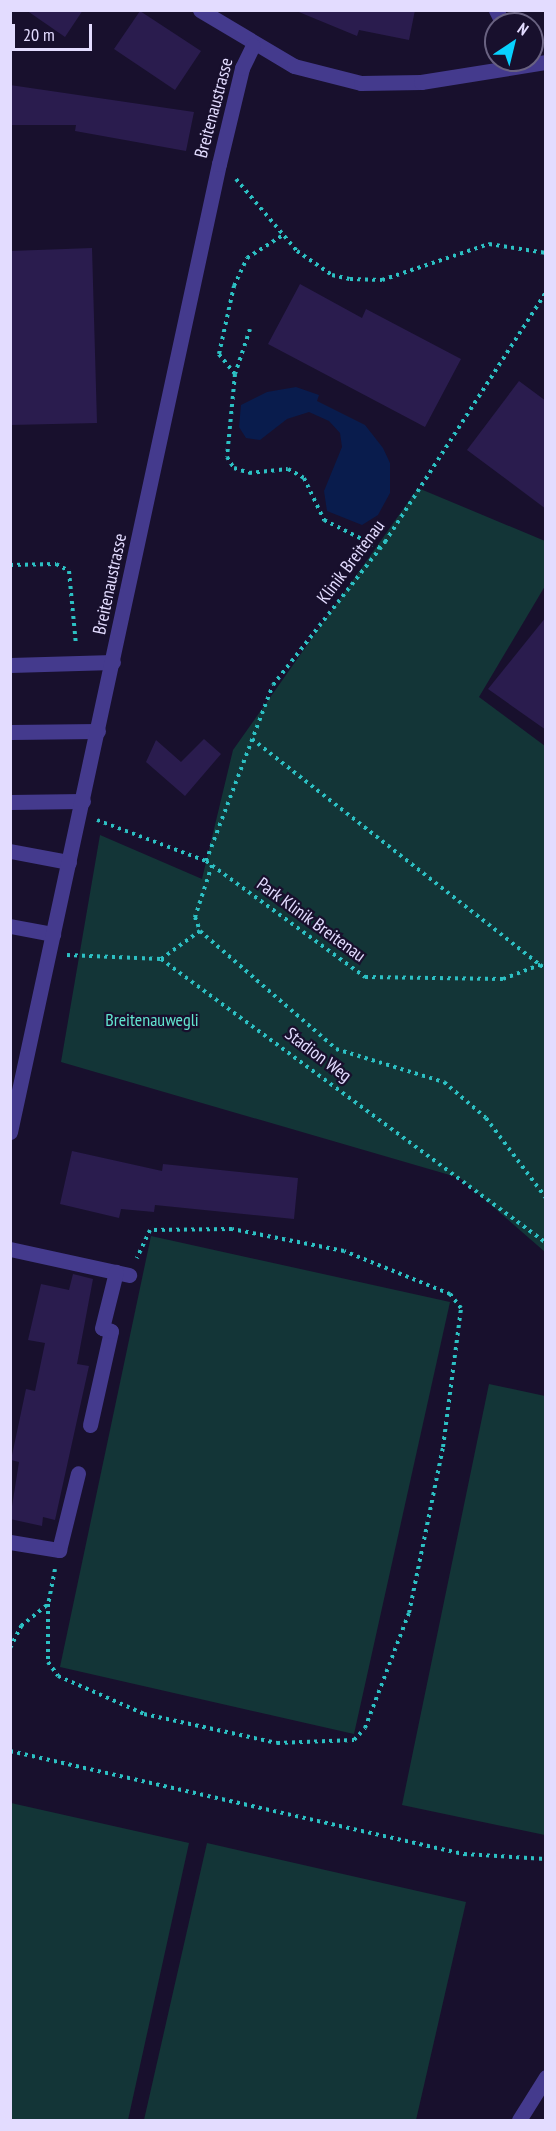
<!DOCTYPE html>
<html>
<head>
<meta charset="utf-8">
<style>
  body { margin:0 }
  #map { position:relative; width:556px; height:2131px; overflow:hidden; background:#18102d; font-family:"PT Sans Narrow",sans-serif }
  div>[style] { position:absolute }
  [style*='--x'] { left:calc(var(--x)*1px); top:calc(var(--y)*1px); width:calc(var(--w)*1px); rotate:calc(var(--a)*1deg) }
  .green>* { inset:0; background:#133537 }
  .water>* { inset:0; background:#091c4d }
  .building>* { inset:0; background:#2a1c4e }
  .path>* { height:4px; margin-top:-2px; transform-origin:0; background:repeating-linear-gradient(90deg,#2cc0c3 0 3px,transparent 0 7.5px) }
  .minor>* { height:15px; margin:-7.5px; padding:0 7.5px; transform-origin:7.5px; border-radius:7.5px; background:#443a8d }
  span { translate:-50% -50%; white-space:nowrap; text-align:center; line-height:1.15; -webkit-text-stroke:4.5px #18102d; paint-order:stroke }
  .street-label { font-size:18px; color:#e3dcff }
  .park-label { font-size:18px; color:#62e5cf }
  .frame { position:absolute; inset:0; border:12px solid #e3dcff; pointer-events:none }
  .north { position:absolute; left:484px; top:12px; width:60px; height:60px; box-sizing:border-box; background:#18102d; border:2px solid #696281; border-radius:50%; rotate:35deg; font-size:16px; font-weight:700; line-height:24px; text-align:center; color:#e3dcff }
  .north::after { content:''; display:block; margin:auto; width:21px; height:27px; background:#08d2ff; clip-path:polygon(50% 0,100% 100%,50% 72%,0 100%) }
  .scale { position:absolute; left:12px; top:24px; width:80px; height:27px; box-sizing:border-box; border:3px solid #e3dcff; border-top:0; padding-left:8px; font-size:18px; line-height:21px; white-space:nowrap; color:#e3dcff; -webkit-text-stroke:4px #18102d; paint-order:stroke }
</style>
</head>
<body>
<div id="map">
  <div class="green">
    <i style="clip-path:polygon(418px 488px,545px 541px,545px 586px,479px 697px,545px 746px,545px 1252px,460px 1178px,61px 1062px,100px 835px,202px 879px,233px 750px)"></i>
    <i style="clip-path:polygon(151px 1236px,450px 1302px,354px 1734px,60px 1667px)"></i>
    <i style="clip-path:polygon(489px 1384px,545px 1396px,545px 1835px,402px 1805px)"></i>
    <i style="clip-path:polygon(11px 1803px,189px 1843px,128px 2120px,11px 2120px)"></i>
    <i style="clip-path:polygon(207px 1843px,466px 1902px,416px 2120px,144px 2120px)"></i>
  </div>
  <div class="water">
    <i style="clip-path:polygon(296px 387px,319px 395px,317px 401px,365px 425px,383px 448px,390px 463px,390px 493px,378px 515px,362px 525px,327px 511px,324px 491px,342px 447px,340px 433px,329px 421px,309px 412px,287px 419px,260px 440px,246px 438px,239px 427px,241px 405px,267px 392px)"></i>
  </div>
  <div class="building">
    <i style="clip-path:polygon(26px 10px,83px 10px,65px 37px)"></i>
    <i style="clip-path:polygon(294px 10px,415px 10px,409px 40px,359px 30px,357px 36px)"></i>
    <i style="clip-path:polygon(140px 11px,201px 51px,175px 90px,114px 49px)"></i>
    <i style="clip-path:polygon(10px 85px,194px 112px,186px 151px,75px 131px,76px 125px,10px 125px)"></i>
    <i style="clip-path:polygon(92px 248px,97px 423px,10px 425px,10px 251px)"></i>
    <i style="clip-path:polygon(300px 284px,362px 318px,366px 309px,461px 359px,425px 427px,268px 344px)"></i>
    <i style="clip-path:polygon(519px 381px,546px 401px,546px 509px,467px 450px)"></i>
    <i style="clip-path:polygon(546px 617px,546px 730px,488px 689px)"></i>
    <i style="clip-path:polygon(204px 739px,221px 754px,185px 796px,146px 762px,156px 740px,181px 762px)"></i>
    <i style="clip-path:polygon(72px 1151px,162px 1171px,163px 1164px,298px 1178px,294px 1219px,155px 1205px,154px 1212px,121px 1209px,119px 1218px,60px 1204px)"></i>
    <i style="clip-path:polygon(73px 1274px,93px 1279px,77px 1364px,89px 1366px,55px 1520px,43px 1517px,42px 1526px,10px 1519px,19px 1462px,11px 1460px,26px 1389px,35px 1391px,45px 1343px,28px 1340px,41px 1284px,69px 1290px)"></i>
  </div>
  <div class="path">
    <i style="--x:236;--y:179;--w:94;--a:49.7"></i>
    <i style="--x:297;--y:251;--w:42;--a:34.4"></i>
    <i style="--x:332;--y:275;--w:18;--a:13"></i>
    <i style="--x:350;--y:279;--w:32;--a:2"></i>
    <i style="--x:382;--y:280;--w:113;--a:-18.6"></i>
    <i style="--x:489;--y:244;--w:58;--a:9"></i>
    <i style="--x:250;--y:329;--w:47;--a:108.4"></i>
    <i style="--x:235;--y:374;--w:83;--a:95.5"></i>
    <i style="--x:227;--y:457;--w:13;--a:58"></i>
    <i style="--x:234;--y:468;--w:16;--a:18"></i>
    <i style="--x:249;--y:473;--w:39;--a:-6"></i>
    <i style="--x:288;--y:469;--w:18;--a:29"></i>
    <i style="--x:304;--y:478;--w:47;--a:64.5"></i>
    <i style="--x:324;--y:520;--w:63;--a:26.6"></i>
    <i style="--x:235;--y:374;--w:26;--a:-129"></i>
    <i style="--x:219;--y:354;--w:70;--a:-77.6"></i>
    <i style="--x:234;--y:286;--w:31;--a:-65"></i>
    <i style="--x:247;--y:258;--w:43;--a:-32.6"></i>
    <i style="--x:10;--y:565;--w:46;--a:-1.2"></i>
    <i style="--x:56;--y:564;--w:15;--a:28"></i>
    <i style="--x:69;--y:571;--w:74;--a:84.6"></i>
    <i style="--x:252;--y:739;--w:366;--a:38.1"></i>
    <i style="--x:97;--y:820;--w:116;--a:20.6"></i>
    <i style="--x:206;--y:861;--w:197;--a:36.1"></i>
    <i style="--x:365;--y:977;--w:138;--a:0.8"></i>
    <i style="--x:503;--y:979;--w:40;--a:-21"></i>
    <i style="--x:540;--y:965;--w:7;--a:34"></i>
    <i style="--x:206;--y:861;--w:188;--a:-69.2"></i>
    <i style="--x:273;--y:685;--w:182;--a:-51.9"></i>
    <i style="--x:385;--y:542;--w:297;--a:-57.2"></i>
    <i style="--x:212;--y:865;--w:55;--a:108.1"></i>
    <i style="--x:195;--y:917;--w:15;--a:70"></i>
    <i style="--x:200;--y:931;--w:180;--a:40.9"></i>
    <i style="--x:336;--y:1049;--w:113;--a:17"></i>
    <i style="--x:444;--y:1082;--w:55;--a:40.6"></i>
    <i style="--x:486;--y:1118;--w:100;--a:53.1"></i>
    <i style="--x:67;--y:955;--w:94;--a:2.4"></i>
    <i style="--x:161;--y:959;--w:478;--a:36.4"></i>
    <i style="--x:161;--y:959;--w:48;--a:-35.7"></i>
    <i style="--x:55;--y:1569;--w:36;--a:101"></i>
    <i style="--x:48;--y:1604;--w:58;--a:90"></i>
    <i style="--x:48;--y:1662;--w:17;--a:54"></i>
    <i style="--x:58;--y:1676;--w:94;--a:23.8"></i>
    <i style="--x:144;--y:1714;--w:136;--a:12.3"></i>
    <i style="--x:277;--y:1743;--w:77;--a:-2.2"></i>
    <i style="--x:354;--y:1740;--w:16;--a:-47"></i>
    <i style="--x:365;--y:1728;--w:123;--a:-69.1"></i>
    <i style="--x:409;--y:1613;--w:169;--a:-78.4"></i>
    <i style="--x:443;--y:1447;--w:140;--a:-82.6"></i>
    <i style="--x:461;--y:1308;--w:18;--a:-128"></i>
    <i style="--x:450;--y:1294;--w:114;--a:-157.9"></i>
    <i style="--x:344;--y:1251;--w:114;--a:-168.9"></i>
    <i style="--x:232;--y:1229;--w:82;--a:179.3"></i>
    <i style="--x:150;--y:1230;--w:31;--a:115"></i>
    <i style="--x:10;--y:1648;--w:25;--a:-63"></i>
    <i style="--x:21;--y:1626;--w:35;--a:-39"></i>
    <i style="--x:10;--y:1751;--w:466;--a:12.8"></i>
    <i style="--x:464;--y:1854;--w:82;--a:3.5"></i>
  </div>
  <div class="minor">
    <i style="--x:200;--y:10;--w:109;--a:30.8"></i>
    <i style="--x:294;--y:66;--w:69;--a:14.2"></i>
    <i style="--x:361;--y:83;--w:60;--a:-1"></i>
    <i style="--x:421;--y:82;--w:127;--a:-9.1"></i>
    <i style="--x:496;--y:10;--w:16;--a:63"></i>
    <i style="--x:10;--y:665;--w:103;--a:-1.7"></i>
    <i style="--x:10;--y:732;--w:88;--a:-0.7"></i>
    <i style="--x:10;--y:802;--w:73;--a:-0.8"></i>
    <i style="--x:10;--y:851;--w:60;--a:10.6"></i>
    <i style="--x:10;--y:926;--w:44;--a:10.5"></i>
    <i style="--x:10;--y:1132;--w:990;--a:-77.82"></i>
    <i style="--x:219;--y:164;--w:99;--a:-76.5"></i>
    <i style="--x:242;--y:68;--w:25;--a:-64"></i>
    <i style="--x:10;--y:1249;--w:122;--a:12.3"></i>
    <i style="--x:90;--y:1425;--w:96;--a:-77.4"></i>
    <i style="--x:111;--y:1331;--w:9;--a:-162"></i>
    <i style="--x:102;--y:1328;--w:58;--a:-76"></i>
    <i style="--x:10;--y:1542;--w:50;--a:9.3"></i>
    <i style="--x:59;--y:1550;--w:79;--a:-76.1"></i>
    <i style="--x:519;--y:2120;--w:51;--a:-57.9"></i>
  </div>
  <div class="street-label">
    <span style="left:214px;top:108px;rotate:-75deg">Breitenaustrasse</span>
    <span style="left:351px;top:562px;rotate:-53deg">Klinik Breitenau</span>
    <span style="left:110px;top:584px;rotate:-78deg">Breitenaustrasse</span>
    <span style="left:311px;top:920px;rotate:36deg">Park Klinik Breitenau</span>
    <span style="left:318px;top:1055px;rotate:37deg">Stadion Weg</span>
  </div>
  <div class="park-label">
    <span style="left:152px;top:1020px">Breitenauwegli</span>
  </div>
  <div class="frame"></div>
  <div class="north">N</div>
  <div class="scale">20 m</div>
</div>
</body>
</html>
